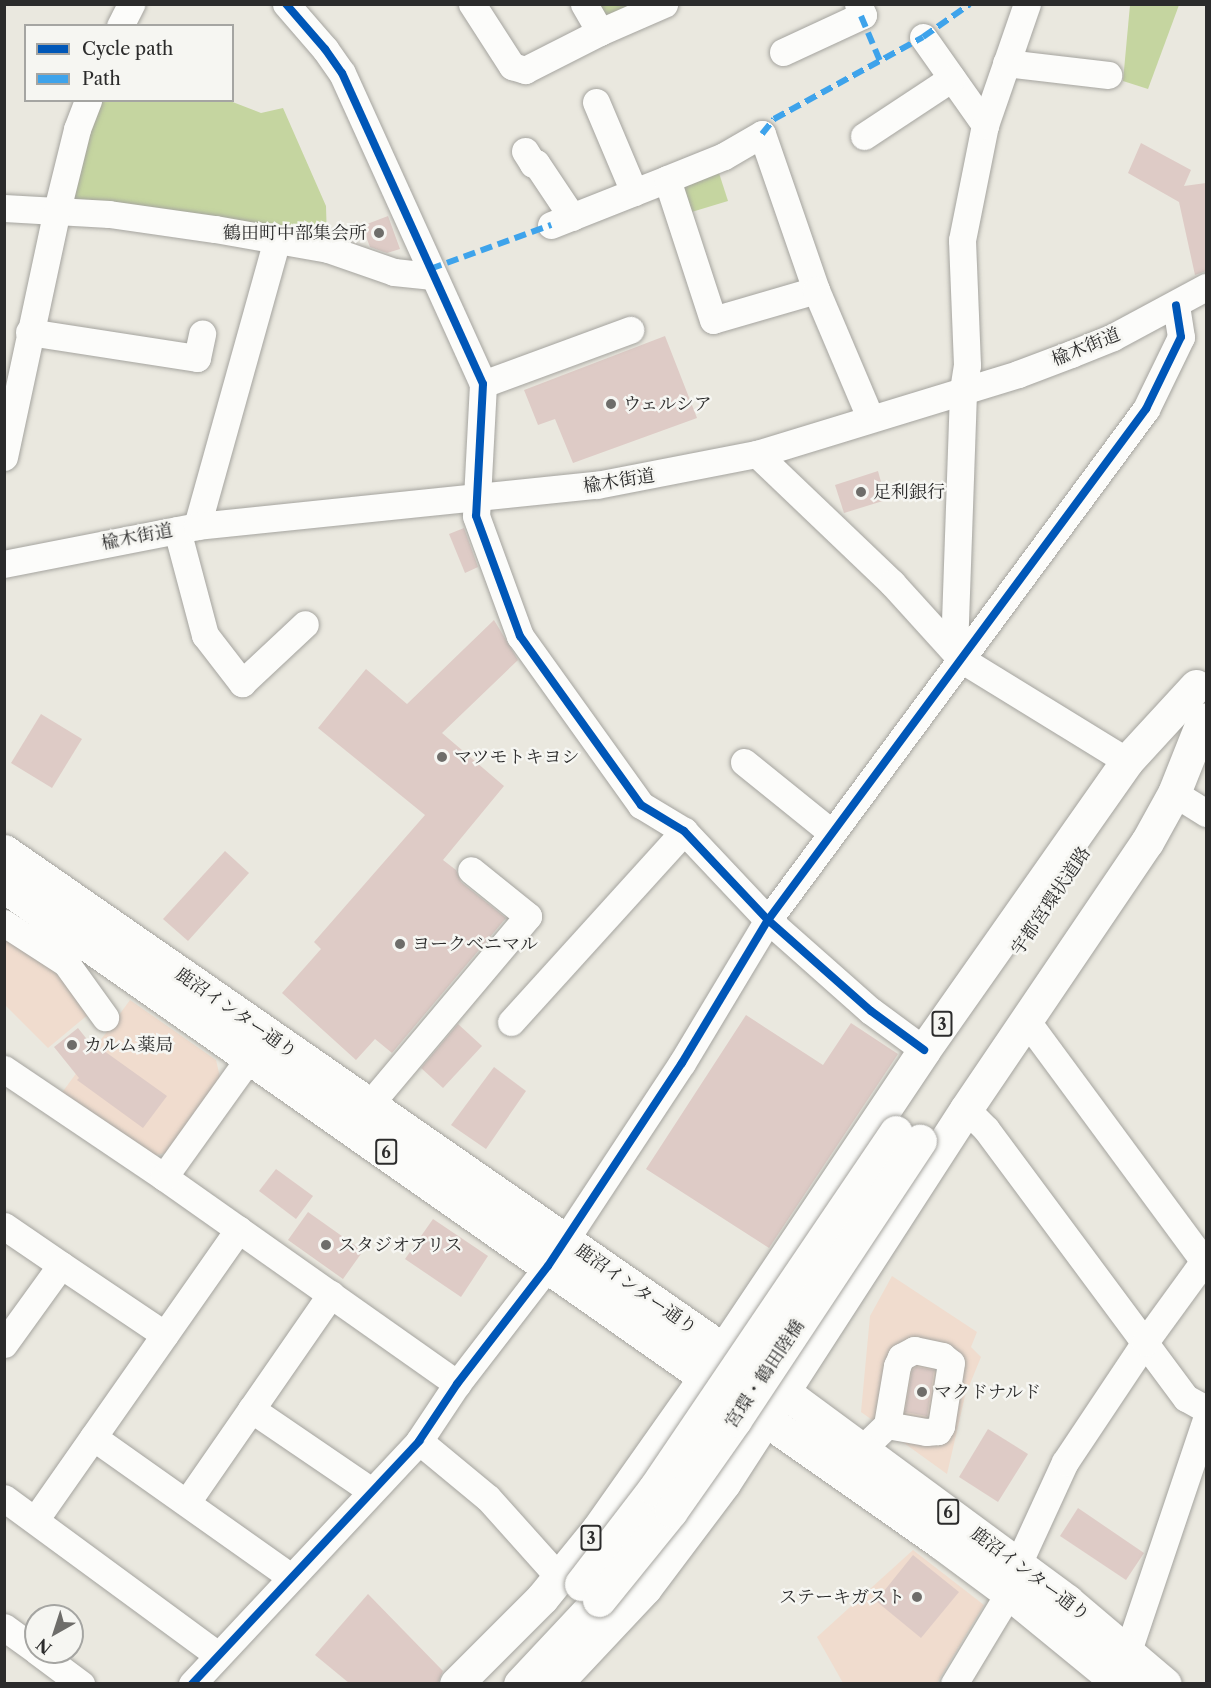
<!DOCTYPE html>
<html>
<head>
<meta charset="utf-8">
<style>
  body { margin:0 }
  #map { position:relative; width:1211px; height:1688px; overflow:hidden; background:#eae8df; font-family:"Libre Caslon Text","Noto Serif JP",serif }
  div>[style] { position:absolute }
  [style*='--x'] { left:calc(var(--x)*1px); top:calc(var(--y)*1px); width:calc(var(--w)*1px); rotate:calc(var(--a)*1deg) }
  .built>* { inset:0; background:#f0dcce }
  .green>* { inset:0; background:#c5d5a0 }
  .building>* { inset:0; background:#decbc6 }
  .roads { filter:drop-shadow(0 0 2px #a5a49f) drop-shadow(0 0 2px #a5a49f) }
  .minor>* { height:27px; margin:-13.5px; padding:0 13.5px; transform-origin:13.5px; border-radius:13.5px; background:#fcfcfa }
  .major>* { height:33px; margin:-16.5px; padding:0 16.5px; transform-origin:16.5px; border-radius:16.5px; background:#fcfcfa }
  .bridges { filter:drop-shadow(0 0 2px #a5a49f) drop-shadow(0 0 2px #a5a49f) }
  .major-bridge>* { height:33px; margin:-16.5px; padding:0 16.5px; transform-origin:16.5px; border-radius:16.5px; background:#fcfcfa }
  .quiet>* { height:6px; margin-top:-3px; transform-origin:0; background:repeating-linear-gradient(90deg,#3ea3eb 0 12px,transparent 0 18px) }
  .cycleway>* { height:8px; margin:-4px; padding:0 4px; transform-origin:4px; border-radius:4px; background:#0057b8 }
  .dots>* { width:16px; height:16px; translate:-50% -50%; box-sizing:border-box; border:3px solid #f6f6f2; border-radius:50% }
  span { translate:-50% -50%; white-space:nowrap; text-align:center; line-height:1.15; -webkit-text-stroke:5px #f6f6f2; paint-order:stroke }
  .shield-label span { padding:2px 4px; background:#f6f6f2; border:2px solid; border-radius:4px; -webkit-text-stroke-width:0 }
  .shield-label { font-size:16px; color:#2b2b2b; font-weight:700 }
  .poi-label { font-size:18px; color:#2b2b2b }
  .right { translate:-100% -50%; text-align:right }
  .left { translate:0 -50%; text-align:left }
  .street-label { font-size:18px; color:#2b2b2b }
  .frame { position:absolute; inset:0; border:6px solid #2b2b2b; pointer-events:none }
  .legend { position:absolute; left:24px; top:24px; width:210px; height:78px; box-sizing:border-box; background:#f6f6f2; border:2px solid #a5a5a2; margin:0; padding:8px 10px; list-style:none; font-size:18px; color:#2b2b2b }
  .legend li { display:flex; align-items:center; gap:12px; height:30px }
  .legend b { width:30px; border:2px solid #a5a5a2 }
  .north { position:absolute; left:24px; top:1604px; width:60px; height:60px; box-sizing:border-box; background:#f6f6f2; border:2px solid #a5a5a2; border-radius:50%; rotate:219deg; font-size:16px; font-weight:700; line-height:24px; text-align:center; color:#2b2b2b }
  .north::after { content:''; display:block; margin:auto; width:21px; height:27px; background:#6e6d6a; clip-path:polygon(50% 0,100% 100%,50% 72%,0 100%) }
</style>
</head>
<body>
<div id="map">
  <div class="built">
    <i style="clip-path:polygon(4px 932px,62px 970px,90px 1013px,48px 1048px,5px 1005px)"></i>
    <i style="clip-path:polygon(130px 1000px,216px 1060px,220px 1077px,166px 1153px,152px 1156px,61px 1094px)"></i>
    <i style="clip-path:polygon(892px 1276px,977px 1332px,971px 1347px,981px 1357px,965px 1396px,947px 1474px,861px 1412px,870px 1316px)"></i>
    <i style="clip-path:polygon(913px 1550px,984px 1605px,937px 1683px,843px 1683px,817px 1637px)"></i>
  </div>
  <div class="green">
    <i style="clip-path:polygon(600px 5px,649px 5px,610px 23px)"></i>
    <i style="clip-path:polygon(1130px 5px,1179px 5px,1148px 89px,1123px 81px)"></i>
    <i style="clip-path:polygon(94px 101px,230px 101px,261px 113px,283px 108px,326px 206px,327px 240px,65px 203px)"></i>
    <i style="clip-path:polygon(718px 170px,728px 201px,685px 214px,681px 183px)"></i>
  </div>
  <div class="building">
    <i style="clip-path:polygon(1141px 143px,1191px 170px,1184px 186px,1206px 183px,1206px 271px,1195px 275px,1179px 202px,1128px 173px)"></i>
    <i style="clip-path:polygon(388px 216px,400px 249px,387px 253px,370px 247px,362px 226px)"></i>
    <i style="clip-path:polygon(665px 336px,697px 418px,573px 463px,555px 419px,538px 425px,524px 390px)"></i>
    <i style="clip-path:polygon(878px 471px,886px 500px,844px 513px,835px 485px)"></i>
    <i style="clip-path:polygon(464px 528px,478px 567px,465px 573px,449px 534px)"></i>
    <i style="clip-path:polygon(494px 620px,518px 660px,442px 733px,504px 786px,443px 860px,456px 870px,461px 882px,506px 918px,392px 1053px,375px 1039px,356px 1060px,282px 993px,321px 949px,314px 942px,425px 815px,318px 728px,366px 669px,407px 704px)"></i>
    <i style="clip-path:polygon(41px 714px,82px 739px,52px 788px,11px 763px)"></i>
    <i style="clip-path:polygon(225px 851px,249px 873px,188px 941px,163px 919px)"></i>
    <i style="clip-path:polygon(746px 1015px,823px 1065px,851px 1023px,898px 1054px,769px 1248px,646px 1169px)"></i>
    <i style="clip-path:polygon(458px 1024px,482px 1046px,443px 1088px,421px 1068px)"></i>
    <i style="clip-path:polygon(78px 1028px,97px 1052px,100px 1048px,167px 1096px,143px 1128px,77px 1080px,79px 1078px,54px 1047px)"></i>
    <i style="clip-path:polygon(494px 1067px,526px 1091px,486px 1149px,451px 1125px)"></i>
    <i style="clip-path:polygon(276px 1169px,313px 1196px,296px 1219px,259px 1191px)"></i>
    <i style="clip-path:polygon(308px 1212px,363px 1251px,343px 1279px,288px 1240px)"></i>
    <i style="clip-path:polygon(433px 1219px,488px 1256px,461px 1297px,405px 1259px)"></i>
    <i style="clip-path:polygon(916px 1367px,934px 1370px,927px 1416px,905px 1412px,912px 1371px)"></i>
    <i style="clip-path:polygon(988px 1429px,1028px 1454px,998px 1502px,959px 1477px)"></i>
    <i style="clip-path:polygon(1078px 1508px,1144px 1553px,1126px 1580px,1060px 1536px)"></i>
    <i style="clip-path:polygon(913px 1555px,959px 1592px,921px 1638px,876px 1601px)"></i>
    <i style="clip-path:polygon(368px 1594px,443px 1671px,438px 1683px,349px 1683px,315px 1655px)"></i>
  </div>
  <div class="roads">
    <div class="minor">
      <i style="--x:286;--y:4;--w:60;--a:49.1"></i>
      <i style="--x:325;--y:49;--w:29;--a:55"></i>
      <i style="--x:342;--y:73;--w:341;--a:65.6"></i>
      <i style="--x:483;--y:384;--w:132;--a:93"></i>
      <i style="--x:476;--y:516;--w:128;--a:69.9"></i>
      <i style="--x:520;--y:636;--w:208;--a:54.4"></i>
      <i style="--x:641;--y:805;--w:50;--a:31.2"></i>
      <i style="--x:684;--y:831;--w:122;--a:46.7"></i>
      <i style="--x:768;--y:920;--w:137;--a:41.5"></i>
      <i style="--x:871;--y:1011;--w:66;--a:36.3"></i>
      <i style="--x:472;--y:4;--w:74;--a:57.2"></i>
      <i style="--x:512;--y:66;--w:14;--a:17"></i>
      <i style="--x:525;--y:70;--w:84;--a:-26.9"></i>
      <i style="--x:600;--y:32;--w:70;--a:-23.6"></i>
      <i style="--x:584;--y:4;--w:32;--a:60"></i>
      <i style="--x:120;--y:26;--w:25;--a:-63"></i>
      <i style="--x:923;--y:37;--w:108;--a:54.8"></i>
      <i style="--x:783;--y:52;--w:88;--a:-24.8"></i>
      <i style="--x:863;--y:15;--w:12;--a:-114"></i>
      <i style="--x:1006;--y:63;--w:103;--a:6.7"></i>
      <i style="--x:596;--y:102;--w:98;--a:67.1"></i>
      <i style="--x:864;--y:136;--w:105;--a:-33.4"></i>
      <i style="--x:525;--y:151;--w:15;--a:58"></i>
      <i style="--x:533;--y:164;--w:3;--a:-18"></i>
      <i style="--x:536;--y:163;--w:65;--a:56.3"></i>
      <i style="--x:4;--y:208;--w:105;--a:3.3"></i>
      <i style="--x:109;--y:214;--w:107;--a:8.1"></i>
      <i style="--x:215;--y:229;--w:115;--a:10"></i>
      <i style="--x:328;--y:249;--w:70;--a:19.2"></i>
      <i style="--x:394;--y:272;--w:39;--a:6"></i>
      <i style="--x:551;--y:225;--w:125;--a:-21.6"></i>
      <i style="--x:816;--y:290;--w:107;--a:163.8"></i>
      <i style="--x:713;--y:320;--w:148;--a:-108.1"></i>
      <i style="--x:667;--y:179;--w:61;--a:-22"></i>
      <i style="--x:724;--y:156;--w:44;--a:-30.1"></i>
      <i style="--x:762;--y:134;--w:165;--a:70.9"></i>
      <i style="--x:816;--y:290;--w:138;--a:67"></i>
      <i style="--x:29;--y:332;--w:170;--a:8.8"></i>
      <i style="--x:197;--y:358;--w:25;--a:-78"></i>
      <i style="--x:483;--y:384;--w:157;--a:-20.2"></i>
      <i style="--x:757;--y:454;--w:187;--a:43.7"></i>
      <i style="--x:892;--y:583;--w:103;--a:47.8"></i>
      <i style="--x:961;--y:659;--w:195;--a:31.6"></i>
      <i style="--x:4;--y:457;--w:253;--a:-77.9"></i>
      <i style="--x:57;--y:210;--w:83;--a:-76.1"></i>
      <i style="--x:77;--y:129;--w:31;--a:-69"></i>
      <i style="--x:197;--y:526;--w:297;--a:-74.4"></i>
      <i style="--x:177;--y:530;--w:109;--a:75.1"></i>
      <i style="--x:205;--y:635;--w:61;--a:52.4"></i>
      <i style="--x:242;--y:683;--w:86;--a:-43.1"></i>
      <i style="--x:4;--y:564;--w:197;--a:-11.1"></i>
      <i style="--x:197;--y:526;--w:402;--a:-5.9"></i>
      <i style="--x:597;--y:485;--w:163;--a:-11"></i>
      <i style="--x:757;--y:454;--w:273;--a:-17"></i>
      <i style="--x:1018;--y:374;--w:57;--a:-20.7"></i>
      <i style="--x:1071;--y:354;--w:45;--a:-22"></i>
      <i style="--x:1113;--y:337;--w:106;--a:-28.3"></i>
      <i style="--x:954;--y:650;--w:260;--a:-88"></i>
      <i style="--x:963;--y:390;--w:25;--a:-81"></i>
      <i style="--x:967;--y:365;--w:125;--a:-92.3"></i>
      <i style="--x:962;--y:240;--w:117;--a:-78.7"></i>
      <i style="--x:985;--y:125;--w:128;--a:-70.9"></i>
      <i style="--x:744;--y:762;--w:113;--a:38.9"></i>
      <i style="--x:1174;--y:793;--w:38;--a:32"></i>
      <i style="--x:4;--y:923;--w:74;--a:32.8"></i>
      <i style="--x:66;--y:963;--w:67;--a:54.2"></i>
      <i style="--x:1026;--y:1020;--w:300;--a:53.6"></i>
      <i style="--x:511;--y:1022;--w:258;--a:-47.8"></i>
      <i style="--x:4;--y:1069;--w:193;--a:34"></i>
      <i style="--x:164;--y:1177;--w:359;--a:35.2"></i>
      <i style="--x:369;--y:1105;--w:247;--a:-49.9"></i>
      <i style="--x:528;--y:916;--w:73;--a:-141.1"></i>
      <i style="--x:966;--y:1109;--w:28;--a:45"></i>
      <i style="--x:986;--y:1129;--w:335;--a:53.4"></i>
      <i style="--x:1186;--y:1398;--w:23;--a:29"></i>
      <i style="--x:164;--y:1177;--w:148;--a:-54.4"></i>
      <i style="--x:4;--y:1226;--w:69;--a:34.4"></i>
      <i style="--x:4;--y:1344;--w:97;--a:-54.2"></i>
      <i style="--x:61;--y:1265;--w:125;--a:33.9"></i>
      <i style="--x:251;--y:1409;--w:145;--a:34.3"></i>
      <i style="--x:93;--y:1437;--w:242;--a:35.3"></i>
      <i style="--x:419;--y:1441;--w:89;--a:39.6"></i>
      <i style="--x:488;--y:1498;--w:106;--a:48.1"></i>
      <i style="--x:862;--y:1449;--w:35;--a:-44"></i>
      <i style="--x:887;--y:1425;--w:60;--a:-80.4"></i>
      <i style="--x:897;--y:1366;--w:10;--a:-66"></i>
      <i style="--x:901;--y:1357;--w:15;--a:-28"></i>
      <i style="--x:914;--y:1350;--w:29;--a:12"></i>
      <i style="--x:942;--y:1356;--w:11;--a:38"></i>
      <i style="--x:951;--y:1363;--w:64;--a:99"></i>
      <i style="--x:941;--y:1426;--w:6;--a:121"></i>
      <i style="--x:938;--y:1431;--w:12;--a:175"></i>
      <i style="--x:926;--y:1432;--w:40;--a:-170"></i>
      <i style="--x:4;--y:1498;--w:265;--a:36.3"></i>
      <i style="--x:187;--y:1502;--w:253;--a:-55.3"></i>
      <i style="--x:35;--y:1520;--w:355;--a:-55"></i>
      <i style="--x:1018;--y:1564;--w:112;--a:-65.3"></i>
      <i style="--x:1065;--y:1462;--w:144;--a:-56.3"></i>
      <i style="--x:1145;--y:1342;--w:104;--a:-54"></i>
      <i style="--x:4;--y:1627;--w:39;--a:36"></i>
      <i style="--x:38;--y:1652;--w:54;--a:36.7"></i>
      <i style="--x:1126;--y:1670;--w:19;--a:-84"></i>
      <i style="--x:1128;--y:1651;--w:245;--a:-71.4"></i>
      <i style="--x:192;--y:1684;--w:333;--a:-46.9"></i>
      <i style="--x:419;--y:1441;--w:69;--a:-56.3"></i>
      <i style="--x:457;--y:1384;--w:149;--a:-52.4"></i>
      <i style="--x:548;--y:1266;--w:243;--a:-56.6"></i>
      <i style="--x:682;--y:1063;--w:167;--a:-59"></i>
      <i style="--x:768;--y:920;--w:636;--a:-53.51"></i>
      <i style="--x:1146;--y:409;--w:80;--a:-64.1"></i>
      <i style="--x:1181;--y:337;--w:32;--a:-99"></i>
      <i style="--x:954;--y:1684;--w:106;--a:-58.9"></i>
    </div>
    <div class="major">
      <i style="--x:4;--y:851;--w:949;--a:34.74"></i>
      <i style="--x:784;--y:1392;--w:352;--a:36.4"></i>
      <i style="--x:1067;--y:1601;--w:128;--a:40.3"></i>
      <i style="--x:4;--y:886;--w:1143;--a:35.02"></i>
      <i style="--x:940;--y:1542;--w:86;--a:36.5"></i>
      <i style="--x:1009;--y:1593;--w:144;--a:39.3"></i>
      <i style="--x:456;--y:1684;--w:122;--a:-45"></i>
      <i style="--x:542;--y:1598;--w:89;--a:-50.9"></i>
      <i style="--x:598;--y:1529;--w:187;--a:-54.8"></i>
      <i style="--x:706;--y:1376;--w:392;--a:-56.2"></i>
      <i style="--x:924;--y:1050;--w:353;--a:-54.9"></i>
      <i style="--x:1127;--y:761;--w:102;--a:-47.4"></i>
      <i style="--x:520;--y:1684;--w:115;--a:-46.8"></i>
      <i style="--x:555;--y:1684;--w:132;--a:-46.8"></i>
      <i style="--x:645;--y:1588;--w:131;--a:-53"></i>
      <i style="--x:724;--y:1483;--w:445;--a:-57.1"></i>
      <i style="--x:966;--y:1109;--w:323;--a:-55.9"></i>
      <i style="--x:1147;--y:842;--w:56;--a:-61.1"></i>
      <i style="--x:1174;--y:793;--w:79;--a:-68.3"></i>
    </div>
  </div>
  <div class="bridges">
    <div class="major-bridge">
      <i style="--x:581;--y:1584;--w:120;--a:-52.5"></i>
      <i style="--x:654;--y:1489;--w:431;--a:-55.9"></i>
      <i style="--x:599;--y:1600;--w:114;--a:-51"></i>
      <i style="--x:671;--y:1511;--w:111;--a:-54.9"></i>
      <i style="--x:735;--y:1420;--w:335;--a:-56.5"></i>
    </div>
  </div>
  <div class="quiet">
    <i style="--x:861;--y:16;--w:49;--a:67.1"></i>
    <i style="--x:762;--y:134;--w:19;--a:-51"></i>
    <i style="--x:774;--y:119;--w:170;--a:-28.8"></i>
    <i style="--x:923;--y:37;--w:57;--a:-35.1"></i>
    <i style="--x:430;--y:269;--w:129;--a:-20"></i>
  </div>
  <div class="cycleway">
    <i style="--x:286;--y:4;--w:60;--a:49.1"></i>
    <i style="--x:325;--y:49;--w:29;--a:55"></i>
    <i style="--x:342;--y:73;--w:341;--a:65.6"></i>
    <i style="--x:483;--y:384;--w:132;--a:93"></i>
    <i style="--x:476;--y:516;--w:128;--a:69.9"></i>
    <i style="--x:520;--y:636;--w:208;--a:54.4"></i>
    <i style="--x:641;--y:805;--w:50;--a:31.2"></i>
    <i style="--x:684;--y:831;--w:122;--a:46.7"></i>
    <i style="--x:768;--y:920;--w:137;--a:41.5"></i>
    <i style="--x:871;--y:1011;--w:66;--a:36.3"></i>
    <i style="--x:192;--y:1684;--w:333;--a:-46.9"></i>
    <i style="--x:419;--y:1441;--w:69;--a:-56.3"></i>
    <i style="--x:457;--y:1384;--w:149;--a:-52.4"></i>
    <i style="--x:548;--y:1266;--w:243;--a:-56.6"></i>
    <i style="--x:682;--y:1063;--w:167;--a:-59"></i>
    <i style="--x:768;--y:920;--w:636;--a:-53.51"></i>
    <i style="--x:1146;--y:409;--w:80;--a:-64.1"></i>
    <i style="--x:1181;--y:337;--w:32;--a:-99"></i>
  </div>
  <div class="dots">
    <i style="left:379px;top:233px;background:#6e6d6a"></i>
    <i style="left:611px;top:404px;background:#6e6d6a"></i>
    <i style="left:861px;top:492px;background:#6e6d6a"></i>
    <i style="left:442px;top:757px;background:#6e6d6a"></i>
    <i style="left:400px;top:944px;background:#6e6d6a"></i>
    <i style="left:72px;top:1045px;background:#6e6d6a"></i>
    <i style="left:326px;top:1245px;background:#6e6d6a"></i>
    <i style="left:922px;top:1392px;background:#6e6d6a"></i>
    <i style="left:917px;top:1597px;background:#6e6d6a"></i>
  </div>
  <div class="shield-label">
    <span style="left:942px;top:1024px">3</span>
    <span style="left:386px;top:1152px">6</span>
    <span style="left:948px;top:1512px">6</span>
    <span style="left:591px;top:1538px">3</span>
  </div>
  <div class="poi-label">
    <span class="right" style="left:367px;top:233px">鶴田町中部集会所</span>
    <span class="left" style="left:623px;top:404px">ウェルシア</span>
    <span class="left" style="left:873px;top:492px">足利銀行</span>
    <span class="left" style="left:454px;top:757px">マツモトキヨシ</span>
    <span class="left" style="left:412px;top:944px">ヨークベニマル</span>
    <span class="left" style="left:84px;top:1045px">カルム薬局</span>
    <span class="left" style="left:338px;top:1245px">スタジオアリス</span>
    <span class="left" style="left:934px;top:1392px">マクドナルド</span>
    <span class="right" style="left:905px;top:1597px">ステーキガスト</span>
  </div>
  <div class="street-label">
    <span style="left:1086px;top:347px;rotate:-22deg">楡木街道</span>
    <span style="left:619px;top:481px;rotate:-9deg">楡木街道</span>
    <span style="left:137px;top:537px;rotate:-11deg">楡木街道</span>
    <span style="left:1051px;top:901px;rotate:-56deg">宇都宮環状道路</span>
    <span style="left:236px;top:1013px;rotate:35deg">鹿沼インター通り</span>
    <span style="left:636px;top:1289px;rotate:35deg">鹿沼インター通り</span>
    <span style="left:765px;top:1374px;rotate:-56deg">宮環・鶴田陸橋</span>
    <span style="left:1030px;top:1574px;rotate:37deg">鹿沼インター通り</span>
  </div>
  <div class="frame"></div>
  <ul class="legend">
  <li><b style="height:8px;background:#0057b8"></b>Cycle path</li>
  <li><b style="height:8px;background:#3ea3eb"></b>Path</li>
  </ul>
  <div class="north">N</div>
</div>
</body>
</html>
